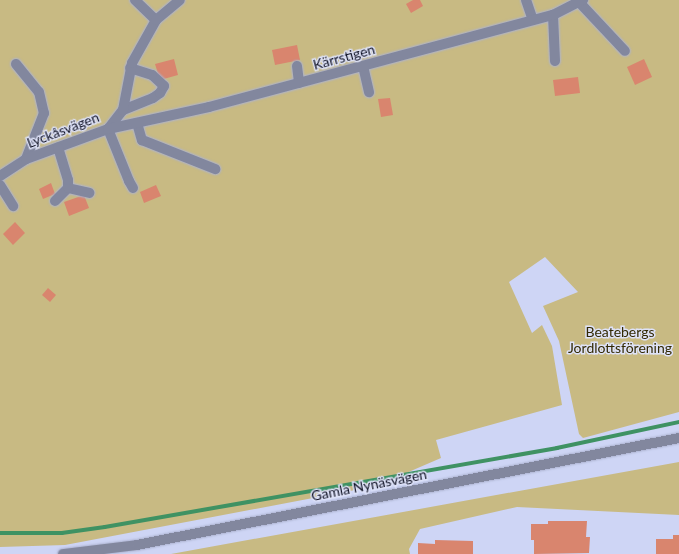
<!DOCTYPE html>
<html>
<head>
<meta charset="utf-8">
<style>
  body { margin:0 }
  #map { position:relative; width:679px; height:554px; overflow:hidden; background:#ced5f5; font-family:Lato,sans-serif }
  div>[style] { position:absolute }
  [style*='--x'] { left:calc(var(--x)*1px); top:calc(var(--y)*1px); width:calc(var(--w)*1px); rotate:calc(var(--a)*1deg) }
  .green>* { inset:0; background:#c8ba83 }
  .stream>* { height:3.5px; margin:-1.75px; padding:0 1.75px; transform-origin:1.75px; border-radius:1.75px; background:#3f9263 }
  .building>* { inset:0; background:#d9856e }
  .roads { filter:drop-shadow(0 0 1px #acb2cf) drop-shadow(0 0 1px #acb2cf) }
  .minor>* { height:10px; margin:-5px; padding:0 5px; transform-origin:5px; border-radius:5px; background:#82879e }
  span { translate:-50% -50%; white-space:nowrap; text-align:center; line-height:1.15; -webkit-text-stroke:3px #dee2f8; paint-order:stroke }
  .street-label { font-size:14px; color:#0f1224 }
  .park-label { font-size:14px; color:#322902 }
</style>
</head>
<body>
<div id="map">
  <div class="green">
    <i style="clip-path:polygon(0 0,679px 0,679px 412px,583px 438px,579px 434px,559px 341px,543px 306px,578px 292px,545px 257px,509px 282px,532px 333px,542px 325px,552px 346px,562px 405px,436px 440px,441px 458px,376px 486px,65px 545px,0 547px)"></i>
    <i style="clip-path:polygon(679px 462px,679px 515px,517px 507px,420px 529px,409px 549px,410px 554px,171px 554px)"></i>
  </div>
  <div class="stream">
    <i style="--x:0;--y:533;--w:62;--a:0"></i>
    <i style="--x:62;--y:533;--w:43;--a:-7.9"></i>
    <i style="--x:105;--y:527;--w:459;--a:-9.9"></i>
    <i style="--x:557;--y:448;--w:125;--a:-12"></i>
  </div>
  <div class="building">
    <i style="clip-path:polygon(413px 0,420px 0,423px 6px,411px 13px,406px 4px)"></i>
    <i style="clip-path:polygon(297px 45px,300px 60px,275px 65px,272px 50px)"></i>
    <i style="clip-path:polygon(174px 59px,178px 75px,160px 80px,155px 64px)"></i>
    <i style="clip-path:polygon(644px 59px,652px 77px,635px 85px,627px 67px)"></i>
    <i style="clip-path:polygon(578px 77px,580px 93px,555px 96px,553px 80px)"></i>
    <i style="clip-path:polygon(390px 98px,393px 115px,381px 117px,378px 99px)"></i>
    <i style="clip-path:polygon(51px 183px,55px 194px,43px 199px,39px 189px)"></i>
    <i style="clip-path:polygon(156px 185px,161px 196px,144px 203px,140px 192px)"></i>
    <i style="clip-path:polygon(84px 195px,89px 208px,69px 216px,64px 202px)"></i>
    <i style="clip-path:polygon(15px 222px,25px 233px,13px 245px,3px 234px)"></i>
    <i style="clip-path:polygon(48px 288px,56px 295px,50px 302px,42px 295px)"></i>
    <i style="clip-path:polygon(548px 521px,587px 521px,586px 537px,590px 537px,589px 553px,534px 554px,534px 540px,531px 540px,531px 524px,548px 524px)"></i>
    <i style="clip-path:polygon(673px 535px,679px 535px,679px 554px,656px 554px,656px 539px,673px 539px)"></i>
    <i style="clip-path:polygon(435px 540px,473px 541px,473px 554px,418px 554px,418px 543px,435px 544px)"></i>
  </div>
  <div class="roads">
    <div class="minor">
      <i style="--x:135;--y:0;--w:29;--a:44"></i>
      <i style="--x:526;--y:0;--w:21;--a:71"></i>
      <i style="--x:579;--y:2;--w:67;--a:46.8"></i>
      <i style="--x:553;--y:15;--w:46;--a:87.5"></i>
      <i style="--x:16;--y:64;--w:36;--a:51"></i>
      <i style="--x:39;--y:92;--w:22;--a:77"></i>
      <i style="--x:44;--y:113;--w:49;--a:111.4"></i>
      <i style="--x:297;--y:66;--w:17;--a:83"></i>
      <i style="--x:363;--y:66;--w:27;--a:77"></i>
      <i style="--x:123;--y:110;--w:32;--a:-22"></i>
      <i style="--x:153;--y:98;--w:9;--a:-36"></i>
      <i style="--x:160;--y:93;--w:8;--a:-60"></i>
      <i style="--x:164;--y:86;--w:16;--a:-137"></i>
      <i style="--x:152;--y:75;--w:23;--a:-162"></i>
      <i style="--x:137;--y:123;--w:18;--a:74"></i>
      <i style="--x:142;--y:140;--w:79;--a:21.7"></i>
      <i style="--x:108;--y:129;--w:24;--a:-52"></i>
      <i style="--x:123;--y:110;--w:48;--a:-79.2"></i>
      <i style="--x:132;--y:63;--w:49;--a:-60.8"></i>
      <i style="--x:156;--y:20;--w:31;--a:-40"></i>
      <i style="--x:108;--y:129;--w:56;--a:68"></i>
      <i style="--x:129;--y:181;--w:8;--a:60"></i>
      <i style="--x:0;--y:176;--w:31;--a:-33"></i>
      <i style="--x:26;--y:159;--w:87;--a:-20.1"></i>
      <i style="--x:108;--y:129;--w:103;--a:-12.3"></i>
      <i style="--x:209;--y:107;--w:356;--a:-15"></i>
      <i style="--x:553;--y:15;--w:34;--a:-27"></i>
      <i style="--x:0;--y:185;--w:25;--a:58"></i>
      <i style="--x:68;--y:188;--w:22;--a:13"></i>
      <i style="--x:55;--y:201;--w:18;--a:-45"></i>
      <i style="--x:68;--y:188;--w:8;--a:-90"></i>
      <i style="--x:68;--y:180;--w:34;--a:-107"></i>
      <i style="--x:63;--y:554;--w:75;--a:-6.9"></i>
      <i style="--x:137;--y:545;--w:552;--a:-11.17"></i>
    </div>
  </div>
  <div class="street-label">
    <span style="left:344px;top:57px;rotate:-15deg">Kärrstigen</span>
    <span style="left:63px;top:130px;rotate:-21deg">Lyckåsvägen</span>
    <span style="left:369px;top:485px;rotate:-11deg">Gamla Nynäsvägen</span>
  </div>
  <div class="park-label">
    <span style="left:620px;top:340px">Beatebergs<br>Jordlottsförening</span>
  </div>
</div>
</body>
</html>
